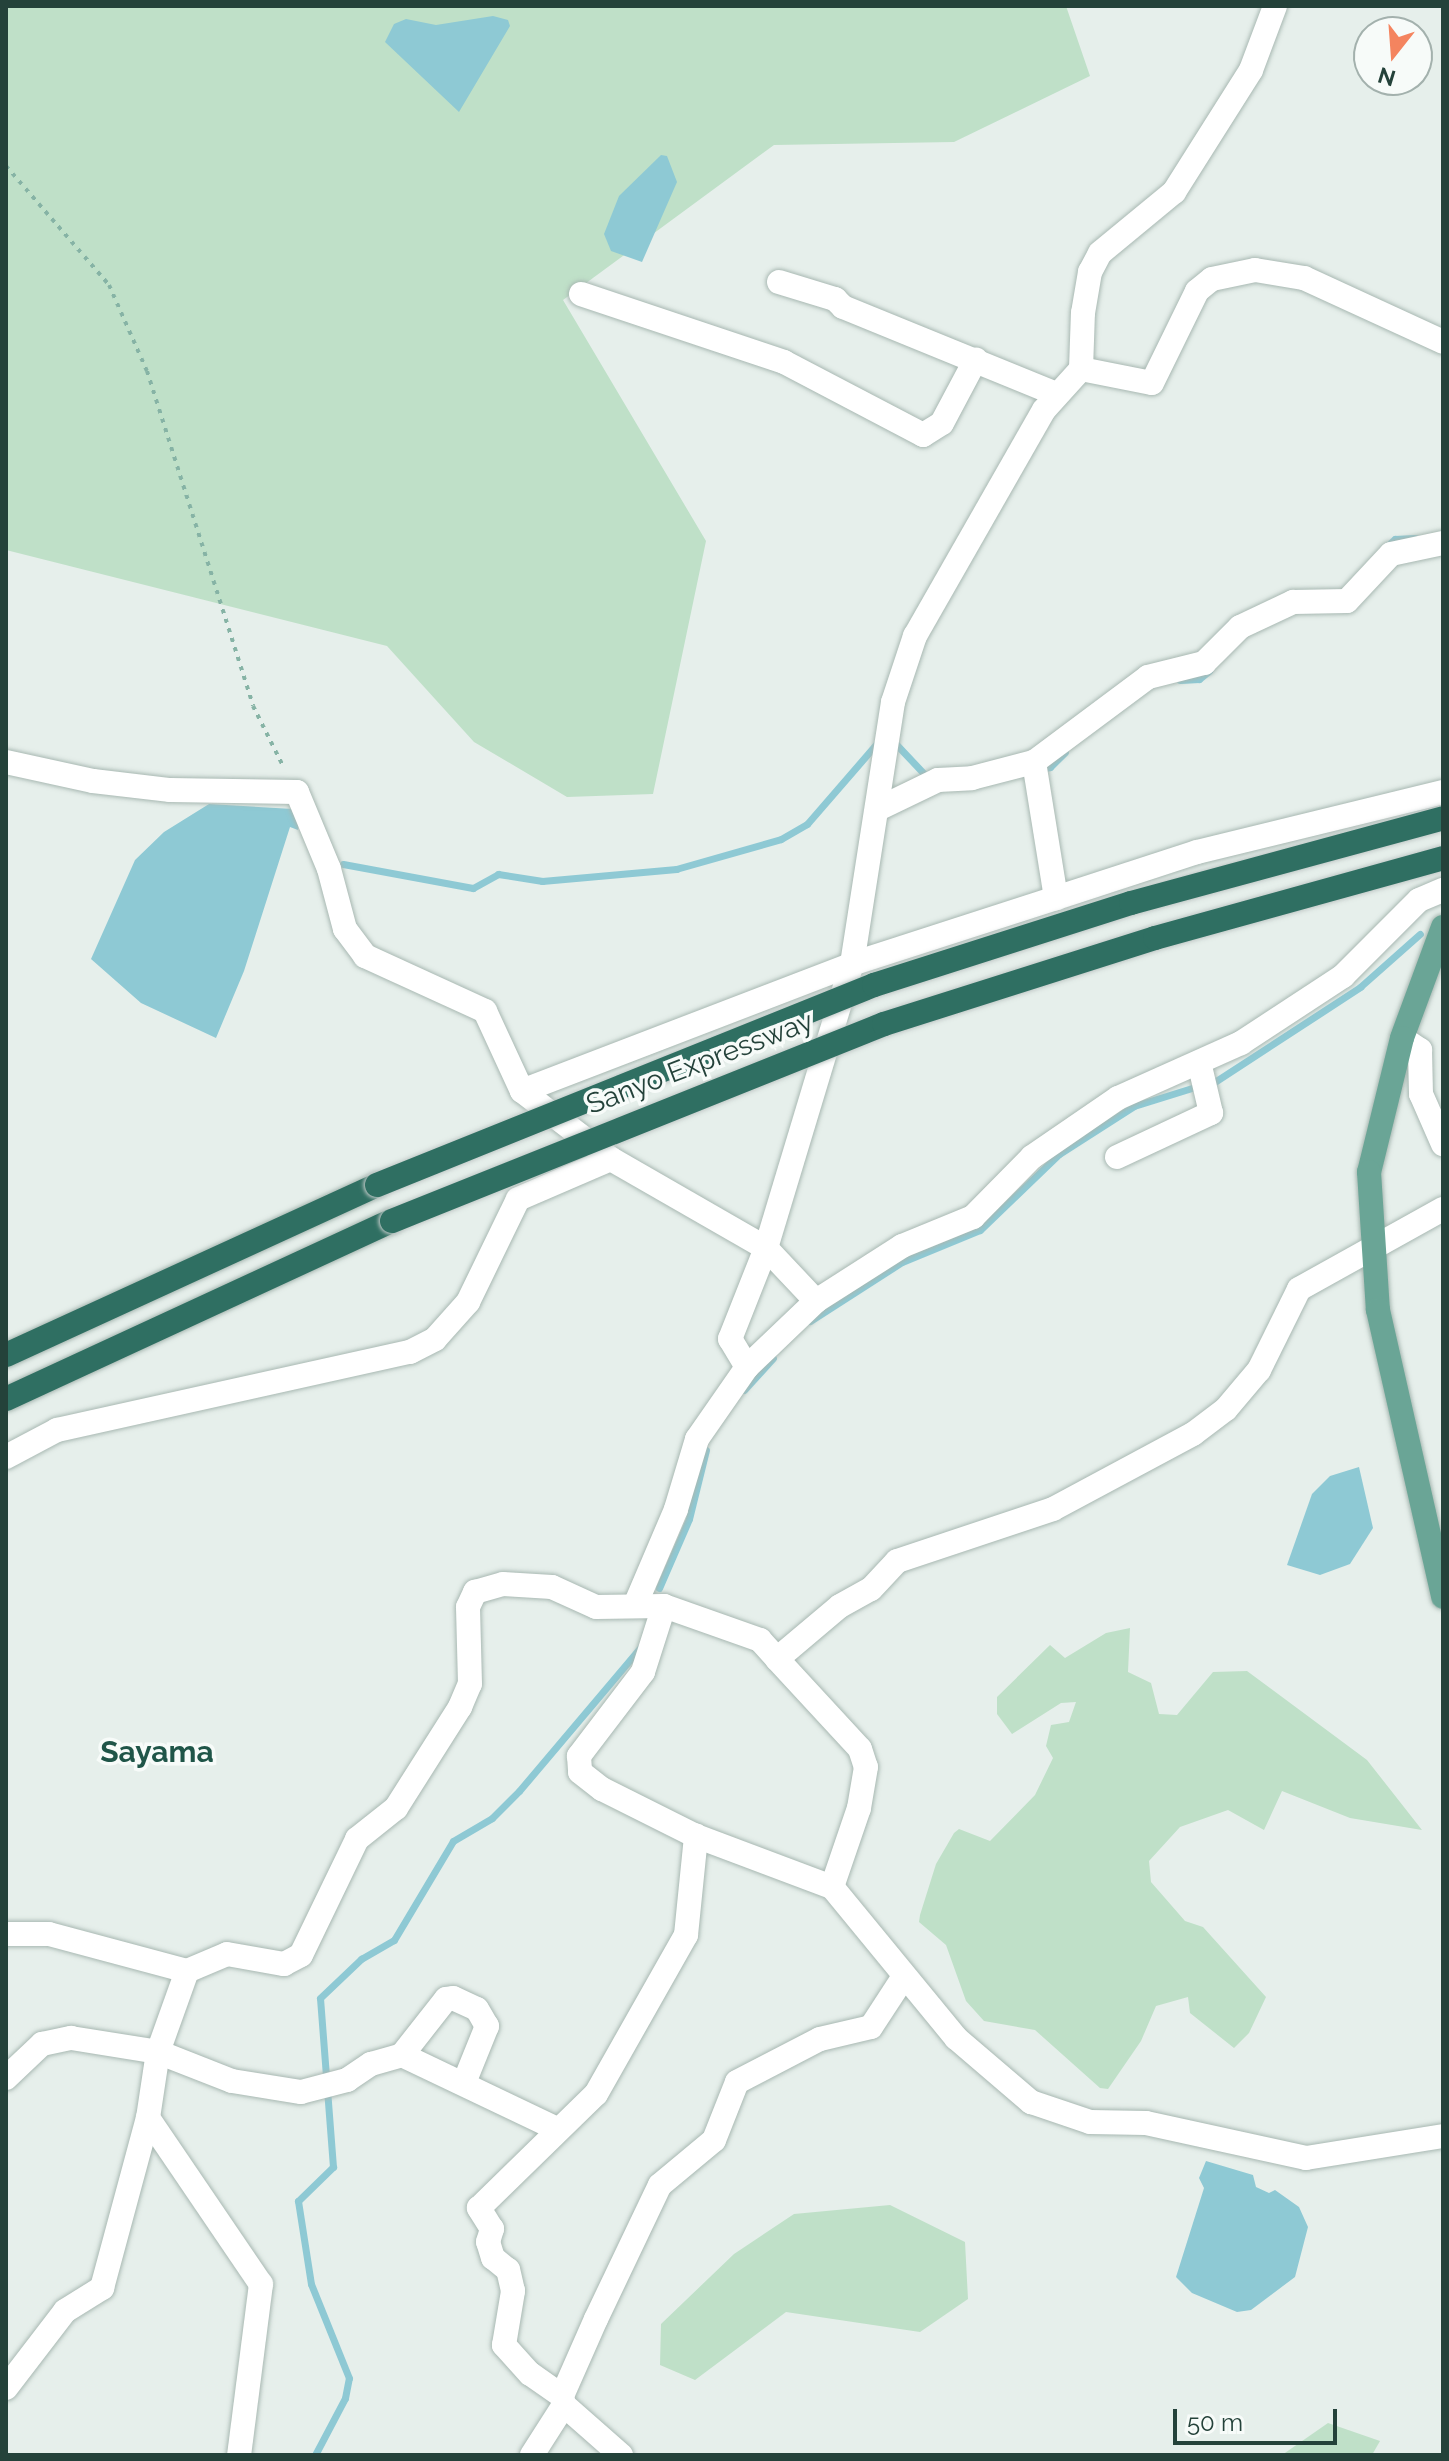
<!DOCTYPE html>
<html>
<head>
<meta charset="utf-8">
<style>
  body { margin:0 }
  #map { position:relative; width:1449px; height:2461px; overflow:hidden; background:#e6efeb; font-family:Raleway,sans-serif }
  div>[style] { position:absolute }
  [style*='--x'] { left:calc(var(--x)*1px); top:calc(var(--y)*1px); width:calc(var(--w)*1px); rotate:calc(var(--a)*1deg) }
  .green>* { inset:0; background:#bfe0c8 }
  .water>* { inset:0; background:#8ec9d4 }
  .stream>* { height:7px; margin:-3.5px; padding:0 3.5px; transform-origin:3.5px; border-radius:3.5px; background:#8ec9d4 }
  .path>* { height:4px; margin-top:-2px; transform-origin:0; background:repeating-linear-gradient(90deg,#86b3a5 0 4px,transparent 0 10px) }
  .roads { filter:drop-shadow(0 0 2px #a8b8b2) drop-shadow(0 0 2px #a8b8b2) }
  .minor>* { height:24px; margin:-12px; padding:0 12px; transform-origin:12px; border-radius:12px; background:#fff }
  .major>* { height:24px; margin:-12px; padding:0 12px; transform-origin:12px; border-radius:12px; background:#6aa596 }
  .highway>* { height:24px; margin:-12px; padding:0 12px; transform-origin:12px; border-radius:12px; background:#2f6f62 }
  .bridges { filter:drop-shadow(0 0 2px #c2cac8) drop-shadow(0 0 2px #c2cac8) }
  .highway-bridge>* { height:24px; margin:-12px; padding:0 12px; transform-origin:12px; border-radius:12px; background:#2f6f62 }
  span { translate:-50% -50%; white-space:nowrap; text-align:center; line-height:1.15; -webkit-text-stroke:7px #f7fbf9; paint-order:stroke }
  .street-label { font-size:28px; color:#24423a }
  .neighbourhood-label { font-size:30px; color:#1f5548; font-weight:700 }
  .frame { position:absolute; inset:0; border:8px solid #24423a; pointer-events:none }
  .north { position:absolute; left:1353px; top:16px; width:80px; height:80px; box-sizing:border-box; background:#f7fbf9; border:2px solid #a3b1ad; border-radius:50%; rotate:197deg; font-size:22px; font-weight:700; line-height:32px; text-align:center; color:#24423a }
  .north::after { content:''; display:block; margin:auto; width:28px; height:36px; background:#f4845f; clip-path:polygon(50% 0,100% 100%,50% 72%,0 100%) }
  .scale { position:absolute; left:1173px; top:2409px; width:164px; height:36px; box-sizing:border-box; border:4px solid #24423a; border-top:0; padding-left:10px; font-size:24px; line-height:28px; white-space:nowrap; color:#24423a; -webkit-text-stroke:6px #f7fbf9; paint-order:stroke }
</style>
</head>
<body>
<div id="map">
  <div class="green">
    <i style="clip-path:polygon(6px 6px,1066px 6px,1090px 76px,954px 142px,774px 145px,563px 300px,706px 541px,653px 794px,567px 797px,474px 742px,387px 646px,6px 550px)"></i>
    <i style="clip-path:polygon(1130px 1628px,1128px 1672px,1151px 1683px,1159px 1714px,1177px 1715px,1213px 1672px,1247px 1671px,1367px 1760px,1422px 1830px,1350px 1818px,1282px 1791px,1264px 1830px,1228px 1810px,1180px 1827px,1149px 1861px,1151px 1882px,1185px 1921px,1203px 1927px,1266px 1997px,1249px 2033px,1234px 2048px,1190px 2013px,1188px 1997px,1156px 2006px,1141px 2041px,1108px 2089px,1100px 2088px,1035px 2030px,984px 2021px,966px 2001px,946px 1945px,919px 1922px,920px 1915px,936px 1864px,954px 1833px,959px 1829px,990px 1841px,1035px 1795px,1053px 1758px,1046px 1746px,1051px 1725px,1069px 1722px,1076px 1702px,1061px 1703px,1012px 1734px,997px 1714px,997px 1697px,1050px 1645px,1065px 1658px,1106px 1633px)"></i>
    <i style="clip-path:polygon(890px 2205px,965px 2242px,968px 2299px,920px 2332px,786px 2312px,695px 2380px,660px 2365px,661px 2324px,734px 2254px,794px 2214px)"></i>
    <i style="clip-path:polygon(1328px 2423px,1380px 2441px,1372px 2455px,1282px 2455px)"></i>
  </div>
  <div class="water">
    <i style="clip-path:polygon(493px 16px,508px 20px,510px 26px,459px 112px,385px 42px,394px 24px,406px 19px,436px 25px)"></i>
    <i style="clip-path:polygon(661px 155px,667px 156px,677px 182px,642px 262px,611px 251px,604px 234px,619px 196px)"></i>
    <i style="clip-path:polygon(209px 804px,293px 809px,300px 820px,298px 830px,290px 827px,244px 971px,216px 1038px,141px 1003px,91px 959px,135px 860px,164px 832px)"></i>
    <i style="clip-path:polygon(1359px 1467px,1373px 1528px,1350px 1564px,1320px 1575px,1287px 1565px,1312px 1494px,1330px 1476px)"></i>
    <i style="clip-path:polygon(1206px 2161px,1253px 2175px,1256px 2187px,1269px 2193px,1275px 2190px,1299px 2207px,1308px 2227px,1295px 2277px,1251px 2310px,1237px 2312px,1192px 2293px,1176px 2277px,1204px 2188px,1199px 2178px)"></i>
  </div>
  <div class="stream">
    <i style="--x:1386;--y:547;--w:12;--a:-42"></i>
    <i style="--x:1395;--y:539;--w:20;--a:-3"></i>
    <i style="--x:1180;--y:680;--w:19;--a:-3"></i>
    <i style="--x:1199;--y:679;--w:13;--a:-39"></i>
    <i style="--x:894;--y:742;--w:51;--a:46.6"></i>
    <i style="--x:1040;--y:769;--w:10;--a:-11"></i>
    <i style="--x:1050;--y:767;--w:21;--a:-45"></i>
    <i style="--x:343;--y:864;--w:132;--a:10.5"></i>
    <i style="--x:473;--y:888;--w:29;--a:-29"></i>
    <i style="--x:498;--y:874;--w:45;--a:9"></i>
    <i style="--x:542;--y:881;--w:135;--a:-5.1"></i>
    <i style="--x:676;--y:869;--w:109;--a:-15.9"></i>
    <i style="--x:781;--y:839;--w:30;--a:-30"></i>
    <i style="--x:807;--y:824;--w:108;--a:-49.1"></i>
    <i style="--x:1213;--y:1083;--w:176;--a:-33.1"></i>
    <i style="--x:1360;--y:987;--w:80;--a:-41.5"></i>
    <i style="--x:810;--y:1321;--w:109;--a:-32.7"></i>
    <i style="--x:902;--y:1262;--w:84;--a:-22.3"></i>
    <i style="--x:980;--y:1230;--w:110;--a:-43.9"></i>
    <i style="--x:1059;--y:1154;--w:89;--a:-32.6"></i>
    <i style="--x:1134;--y:1106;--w:64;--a:-17.3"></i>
    <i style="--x:744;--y:1390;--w:43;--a:-47.8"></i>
    <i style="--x:659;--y:1588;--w:75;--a:-66.5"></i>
    <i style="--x:689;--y:1519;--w:71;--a:-76.2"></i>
    <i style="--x:315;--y:2455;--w:64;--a:-62.2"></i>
    <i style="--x:345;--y:2398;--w:20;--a:-79"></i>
    <i style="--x:349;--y:2378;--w:101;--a:-112"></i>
    <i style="--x:311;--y:2284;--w:84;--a:-98.9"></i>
    <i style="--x:298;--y:2201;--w:49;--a:-44.2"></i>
    <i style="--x:333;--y:2167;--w:169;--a:-94.4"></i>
    <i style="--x:320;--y:1998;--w:57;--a:-43.6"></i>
    <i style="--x:361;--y:1959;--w:38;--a:-30"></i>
    <i style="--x:394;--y:1940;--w:115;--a:-59.2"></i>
    <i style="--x:453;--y:1841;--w:45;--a:-30.5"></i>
    <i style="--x:492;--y:1818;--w:38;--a:-45"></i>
    <i style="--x:519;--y:1791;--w:187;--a:-49.8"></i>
  </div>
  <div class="path">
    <i style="--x:6;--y:166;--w:157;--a:49.1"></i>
    <i style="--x:109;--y:285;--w:94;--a:66.2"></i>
    <i style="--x:147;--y:371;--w:351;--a:72.4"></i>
    <i style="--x:253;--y:706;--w:69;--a:63.4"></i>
  </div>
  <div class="roads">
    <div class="minor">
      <i style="--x:779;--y:282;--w:59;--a:16.9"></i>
      <i style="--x:835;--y:299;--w:11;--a:45"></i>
      <i style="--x:843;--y:307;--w:230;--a:22.2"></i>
      <i style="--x:581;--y:294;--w:214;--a:18.5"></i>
      <i style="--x:784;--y:362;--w:157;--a:27.7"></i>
      <i style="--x:923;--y:435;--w:22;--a:-32"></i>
      <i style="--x:942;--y:423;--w:72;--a:-62"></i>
      <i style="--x:1081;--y:369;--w:72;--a:11.2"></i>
      <i style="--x:1152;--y:383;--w:102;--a:-63.9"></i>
      <i style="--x:1197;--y:291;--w:19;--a:-39"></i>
      <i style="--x:1212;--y:279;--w:44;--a:-11.8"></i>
      <i style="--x:1255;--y:270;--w:50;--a:9.3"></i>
      <i style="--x:1304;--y:278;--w:153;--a:24.7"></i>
      <i style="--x:6;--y:762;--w:89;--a:12.3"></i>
      <i style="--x:93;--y:781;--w:78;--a:6.7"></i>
      <i style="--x:170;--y:790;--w:127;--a:0.9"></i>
      <i style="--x:297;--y:792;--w:83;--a:67.4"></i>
      <i style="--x:329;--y:869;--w:62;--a:75.1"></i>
      <i style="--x:345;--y:929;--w:34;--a:53"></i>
      <i style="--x:365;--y:956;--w:132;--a:24.6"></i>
      <i style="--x:485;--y:1011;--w:88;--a:65.2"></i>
      <i style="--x:522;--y:1091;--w:112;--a:37.4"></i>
      <i style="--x:611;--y:1159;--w:179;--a:29.9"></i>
      <i style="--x:766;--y:1248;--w:73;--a:46.7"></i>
      <i style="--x:1034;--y:762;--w:138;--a:80.8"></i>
      <i style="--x:880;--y:808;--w:64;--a:-25.8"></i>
      <i style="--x:938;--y:780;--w:34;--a:-3"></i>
      <i style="--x:972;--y:778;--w:64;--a:-14.5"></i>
      <i style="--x:1034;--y:762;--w:142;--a:-36.7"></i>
      <i style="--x:1148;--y:677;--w:58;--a:-14"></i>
      <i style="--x:1204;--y:663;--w:51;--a:-45"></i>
      <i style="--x:1240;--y:627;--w:59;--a:-25.3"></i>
      <i style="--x:1293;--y:602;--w:54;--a:-1.1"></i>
      <i style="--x:1347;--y:601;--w:64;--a:-46.9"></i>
      <i style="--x:1391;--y:554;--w:53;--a:-11.9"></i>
      <i style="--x:1402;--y:1038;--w:22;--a:34"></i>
      <i style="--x:1420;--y:1050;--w:44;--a:88.7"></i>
      <i style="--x:1421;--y:1094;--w:55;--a:66.3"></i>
      <i style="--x:522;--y:1091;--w:354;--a:-21"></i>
      <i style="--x:852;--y:964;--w:214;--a:-17.9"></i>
      <i style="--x:1056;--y:898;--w:148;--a:-18.1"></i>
      <i style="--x:1197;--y:852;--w:253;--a:-13.7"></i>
      <i style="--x:1117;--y:1157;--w:104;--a:-25.1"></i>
      <i style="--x:1211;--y:1113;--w:52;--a:-103.2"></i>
      <i style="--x:747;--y:1367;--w:33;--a:-121"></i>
      <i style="--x:730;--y:1339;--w:98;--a:-68.4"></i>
      <i style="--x:766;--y:1248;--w:297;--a:-73.2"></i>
      <i style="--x:852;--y:964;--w:265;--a:-81.1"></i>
      <i style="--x:893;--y:702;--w:70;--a:-71.6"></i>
      <i style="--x:915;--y:636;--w:260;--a:-60.3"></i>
      <i style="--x:1044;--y:410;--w:55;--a:-47.9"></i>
      <i style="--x:1081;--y:369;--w:56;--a:-88"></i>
      <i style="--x:1083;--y:313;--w:42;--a:-80.3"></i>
      <i style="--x:1090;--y:272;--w:21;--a:-62"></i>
      <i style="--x:1100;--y:253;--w:96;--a:-39.5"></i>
      <i style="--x:1174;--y:192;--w:144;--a:-57.7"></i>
      <i style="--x:1251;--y:70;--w:68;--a:-69.4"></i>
      <i style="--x:6;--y:1457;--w:58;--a:-27.9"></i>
      <i style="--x:57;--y:1430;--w:362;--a:-12.5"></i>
      <i style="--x:410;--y:1352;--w:28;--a:-27"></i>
      <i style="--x:435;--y:1339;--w:50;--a:-48.3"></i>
      <i style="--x:468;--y:1302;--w:114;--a:-64.1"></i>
      <i style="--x:518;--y:1199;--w:101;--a:-23.3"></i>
      <i style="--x:636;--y:1603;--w:102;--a:-66.9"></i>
      <i style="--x:676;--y:1509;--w:73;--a:-73.3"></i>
      <i style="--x:697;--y:1439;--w:88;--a:-55.2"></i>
      <i style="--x:747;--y:1367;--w:95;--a:-43.7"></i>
      <i style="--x:816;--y:1301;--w:102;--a:-32.6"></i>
      <i style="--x:902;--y:1246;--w:77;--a:-22.2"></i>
      <i style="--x:973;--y:1217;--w:84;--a:-45.5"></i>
      <i style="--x:1032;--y:1157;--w:104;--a:-34.5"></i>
      <i style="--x:1118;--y:1098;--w:135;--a:-24.1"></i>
      <i style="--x:1241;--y:1043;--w:122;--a:-33.3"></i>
      <i style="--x:1343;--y:976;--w:107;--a:-45"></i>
      <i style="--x:1419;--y:900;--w:26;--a:-23"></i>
      <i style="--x:664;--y:1606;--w:102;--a:19.5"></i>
      <i style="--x:760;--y:1640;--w:25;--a:48"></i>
      <i style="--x:777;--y:1659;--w:82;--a:-40.1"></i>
      <i style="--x:840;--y:1606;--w:35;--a:-29"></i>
      <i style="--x:871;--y:1589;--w:38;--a:-47"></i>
      <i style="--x:897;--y:1561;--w:164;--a:-18.4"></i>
      <i style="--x:1053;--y:1509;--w:159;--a:-28.2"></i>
      <i style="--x:1193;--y:1434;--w:41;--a:-37.1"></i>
      <i style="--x:1226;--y:1409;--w:51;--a:-49.8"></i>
      <i style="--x:1259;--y:1370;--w:90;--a:-63.7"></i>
      <i style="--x:1299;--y:1289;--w:165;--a:-29.1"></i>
      <i style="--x:777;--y:1659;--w:122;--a:47.3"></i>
      <i style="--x:860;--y:1749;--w:19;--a:72"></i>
      <i style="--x:866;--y:1767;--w:42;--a:99.7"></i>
      <i style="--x:859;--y:1808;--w:83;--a:108.9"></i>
      <i style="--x:6;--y:1934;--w:43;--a:0"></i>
      <i style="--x:49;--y:1934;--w:143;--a:15"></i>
      <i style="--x:187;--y:1971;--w:43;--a:-23"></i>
      <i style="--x:227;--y:1954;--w:58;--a:10"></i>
      <i style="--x:284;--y:1964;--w:19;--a:-28"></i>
      <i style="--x:301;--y:1955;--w:129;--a:-64.2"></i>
      <i style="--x:357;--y:1839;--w:50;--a:-38.5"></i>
      <i style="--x:396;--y:1808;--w:120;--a:-57.6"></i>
      <i style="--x:460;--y:1707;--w:25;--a:-67"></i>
      <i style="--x:470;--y:1684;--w:77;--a:-91.5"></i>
      <i style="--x:468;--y:1607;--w:17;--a:-65"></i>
      <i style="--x:475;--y:1592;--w:29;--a:-16"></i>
      <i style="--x:503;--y:1584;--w:49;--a:3.5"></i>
      <i style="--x:552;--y:1587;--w:48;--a:24.4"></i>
      <i style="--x:596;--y:1607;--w:68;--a:-0.8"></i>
      <i style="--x:664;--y:1606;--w:69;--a:107.7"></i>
      <i style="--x:643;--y:1672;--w:106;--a:127.3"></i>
      <i style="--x:579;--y:1756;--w:16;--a:86"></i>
      <i style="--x:580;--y:1772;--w:28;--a:38"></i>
      <i style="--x:602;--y:1789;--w:105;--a:26.6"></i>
      <i style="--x:696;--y:1836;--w:145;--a:20.6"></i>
      <i style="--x:832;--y:1887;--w:195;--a:50.6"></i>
      <i style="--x:956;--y:2038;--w:99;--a:40.5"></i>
      <i style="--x:1031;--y:2102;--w:62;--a:18.7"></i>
      <i style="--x:1090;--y:2122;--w:56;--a:1"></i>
      <i style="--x:1146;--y:2123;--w:164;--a:12.3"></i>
      <i style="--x:1306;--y:2158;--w:139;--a:-9.1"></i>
      <i style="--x:402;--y:2055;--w:71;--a:-51.8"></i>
      <i style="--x:446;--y:1999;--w:7;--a:-8"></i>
      <i style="--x:453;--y:1998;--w:26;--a:25"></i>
      <i style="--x:477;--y:2009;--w:20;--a:60"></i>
      <i style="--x:487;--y:2026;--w:61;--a:112"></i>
      <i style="--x:6;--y:2078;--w:50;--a:-43.4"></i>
      <i style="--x:42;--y:2044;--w:30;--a:-12"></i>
      <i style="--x:71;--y:2038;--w:88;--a:9.1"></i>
      <i style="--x:158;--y:2052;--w:79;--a:21.4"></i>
      <i style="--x:232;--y:2081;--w:70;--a:9.1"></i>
      <i style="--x:301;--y:2092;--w:48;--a:-14.6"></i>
      <i style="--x:347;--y:2080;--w:29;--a:-34"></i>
      <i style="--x:371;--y:2064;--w:32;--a:-16"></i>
      <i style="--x:402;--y:2055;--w:172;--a:25.5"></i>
      <i style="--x:148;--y:2118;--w:201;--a:55.8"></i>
      <i style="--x:261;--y:2284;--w:172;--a:97.3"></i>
      <i style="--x:6;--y:2388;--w:97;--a:-52.5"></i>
      <i style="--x:65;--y:2311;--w:44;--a:-31.9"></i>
      <i style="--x:102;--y:2288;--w:176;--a:-74.9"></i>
      <i style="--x:148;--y:2118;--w:67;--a:-81.4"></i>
      <i style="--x:158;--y:2052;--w:86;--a:-70.3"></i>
      <i style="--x:562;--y:2396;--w:39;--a:-145"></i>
      <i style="--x:530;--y:2374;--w:39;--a:-132"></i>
      <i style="--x:504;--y:2345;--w:55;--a:-80.5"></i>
      <i style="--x:513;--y:2291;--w:22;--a:-103"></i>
      <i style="--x:508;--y:2270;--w:19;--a:-141"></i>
      <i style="--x:493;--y:2258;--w:17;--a:-107"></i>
      <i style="--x:488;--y:2242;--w:14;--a:-73"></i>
      <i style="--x:492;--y:2229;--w:25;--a:-122"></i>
      <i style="--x:479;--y:2208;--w:163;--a:-44.3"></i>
      <i style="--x:596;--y:2094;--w:183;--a:-60.5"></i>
      <i style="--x:686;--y:1935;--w:100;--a:-84.2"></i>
      <i style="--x:564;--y:2405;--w:76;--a:41.3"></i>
      <i style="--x:532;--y:2455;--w:59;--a:-57.4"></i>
      <i style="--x:564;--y:2405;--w:9;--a:-103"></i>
      <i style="--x:562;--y:2396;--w:84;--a:-66.2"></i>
      <i style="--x:596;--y:2319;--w:148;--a:-64.5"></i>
      <i style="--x:660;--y:2185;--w:70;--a:-39.8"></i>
      <i style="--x:714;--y:2140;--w:62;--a:-68.4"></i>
      <i style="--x:737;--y:2082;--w:93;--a:-27.4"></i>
      <i style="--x:820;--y:2039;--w:52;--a:-13.2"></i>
      <i style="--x:871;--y:2027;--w:59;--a:-56.9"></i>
    </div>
    <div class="major">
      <i style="--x:1443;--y:927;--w:118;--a:110.3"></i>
      <i style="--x:1402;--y:1038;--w:138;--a:103.8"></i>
      <i style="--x:1369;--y:1172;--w:138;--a:86.3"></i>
      <i style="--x:1378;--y:1310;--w:294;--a:77.2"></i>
    </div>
    <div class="highway">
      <i style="--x:6;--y:1355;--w:408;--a:-24.6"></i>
      <i style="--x:6;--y:1399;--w:425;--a:-24.8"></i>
    </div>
  </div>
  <div class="bridges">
    <div class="highway-bridge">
      <i style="--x:377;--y:1185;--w:536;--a:-21.92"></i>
      <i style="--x:874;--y:985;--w:270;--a:-17.7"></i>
      <i style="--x:1131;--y:903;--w:323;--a:-15.2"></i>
      <i style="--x:392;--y:1221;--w:530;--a:-21.82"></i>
      <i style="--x:884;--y:1024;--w:284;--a:-17.6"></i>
      <i style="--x:1155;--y:938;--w:299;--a:-15.5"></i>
    </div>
  </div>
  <div class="street-label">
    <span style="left:700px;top:1063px;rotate:-21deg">Sanyo Expressway</span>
  </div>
  <div class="neighbourhood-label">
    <span style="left:157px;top:1752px">Sayama</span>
  </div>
  <div class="frame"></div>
  <div class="north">N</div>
  <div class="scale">50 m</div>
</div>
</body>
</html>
